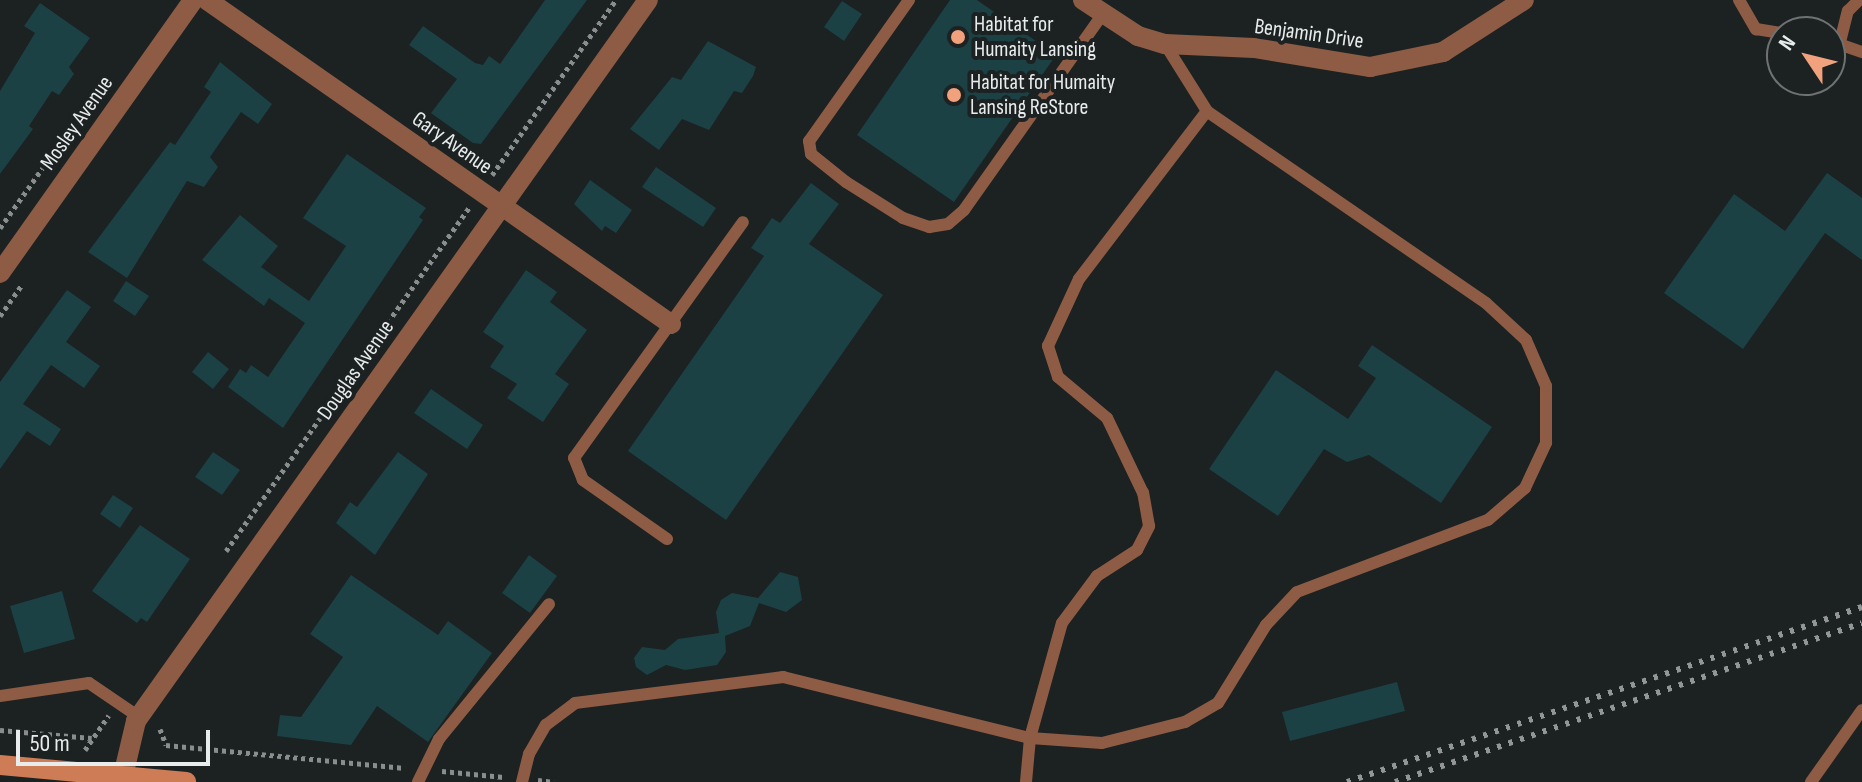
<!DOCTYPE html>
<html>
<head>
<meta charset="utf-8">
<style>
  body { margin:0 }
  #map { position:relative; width:1862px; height:782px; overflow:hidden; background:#1c2122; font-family:"Sofia Sans Condensed",sans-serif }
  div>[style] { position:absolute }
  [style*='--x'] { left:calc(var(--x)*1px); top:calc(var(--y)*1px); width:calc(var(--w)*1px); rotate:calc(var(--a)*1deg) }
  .building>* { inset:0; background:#1b4144 }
  .path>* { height:5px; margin-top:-2.5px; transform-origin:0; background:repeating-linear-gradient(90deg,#898d8e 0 4px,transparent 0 8px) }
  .lane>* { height:12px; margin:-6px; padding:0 6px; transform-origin:6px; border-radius:6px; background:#8e5c44 }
  .street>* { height:20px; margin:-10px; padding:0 10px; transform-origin:10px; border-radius:10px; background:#8e5c44 }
  .secondary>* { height:20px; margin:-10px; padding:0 10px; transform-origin:10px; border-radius:10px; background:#cd7c55 }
  .rail>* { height:6px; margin-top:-3px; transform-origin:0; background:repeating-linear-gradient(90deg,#939697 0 4px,transparent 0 12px) }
  .dots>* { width:22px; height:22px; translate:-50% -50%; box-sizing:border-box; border:4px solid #1c2122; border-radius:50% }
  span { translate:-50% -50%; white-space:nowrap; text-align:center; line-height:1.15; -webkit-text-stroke:8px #1c2122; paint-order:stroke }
  .poi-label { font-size:22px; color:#e9eced }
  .left { translate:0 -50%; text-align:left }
  .street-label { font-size:22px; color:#e9eced }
  .north { position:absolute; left:1766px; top:16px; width:80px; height:80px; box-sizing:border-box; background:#1c2122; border:2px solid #6e7273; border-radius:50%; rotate:305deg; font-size:22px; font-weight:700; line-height:32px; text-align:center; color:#e9eced }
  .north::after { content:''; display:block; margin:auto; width:28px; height:36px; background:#f1a17c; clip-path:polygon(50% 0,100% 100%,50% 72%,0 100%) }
  .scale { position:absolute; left:16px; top:730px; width:194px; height:36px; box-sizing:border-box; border:4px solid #e9eced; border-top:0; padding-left:10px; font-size:24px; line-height:28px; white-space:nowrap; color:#e9eced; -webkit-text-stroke:6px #1c2122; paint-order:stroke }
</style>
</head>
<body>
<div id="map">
  <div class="building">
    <i style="clip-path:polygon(545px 0,587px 0,481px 144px,473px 143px,431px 113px,457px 79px,409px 45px,423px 26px,475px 63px,483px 65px,489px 56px,500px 64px)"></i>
    <i style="clip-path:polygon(950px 0,977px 0,1056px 55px,954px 202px,857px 135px)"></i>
    <i style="clip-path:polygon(842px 1px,862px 14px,844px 41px,824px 27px)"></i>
    <i style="clip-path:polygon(40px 3px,90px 38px,69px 67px,74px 74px,59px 95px,52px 91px,29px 126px,33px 129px,0 174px,0 91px,35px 33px,24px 26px)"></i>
    <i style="clip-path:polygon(708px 41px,756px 67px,753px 76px,742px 93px,734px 91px,709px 130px,682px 119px,659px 150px,630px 129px,672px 77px,681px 80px)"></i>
    <i style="clip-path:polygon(220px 62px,272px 104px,258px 124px,241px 112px,210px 157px,218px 167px,204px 187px,187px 181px,127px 278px,88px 252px,170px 142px,175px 145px,211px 92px,204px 87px)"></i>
    <i style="clip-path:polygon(347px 154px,426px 208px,419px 217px,423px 220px,283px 428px,228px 387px,240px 369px,246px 373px,251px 365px,268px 377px,305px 323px,269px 298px,264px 306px,202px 260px,240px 215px,278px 246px,261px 267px,309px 301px,346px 246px,303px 218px)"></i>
    <i style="clip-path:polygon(656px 167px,716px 208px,703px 227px,642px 187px)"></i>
    <i style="clip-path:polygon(1827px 173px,1862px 198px,1862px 260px,1825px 233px,1743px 349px,1664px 293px,1734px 194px,1785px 231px)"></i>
    <i style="clip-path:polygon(590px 180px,632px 210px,616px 233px,605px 226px,602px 231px,574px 204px)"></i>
    <i style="clip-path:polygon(811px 183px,839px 204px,809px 244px,883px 295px,726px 520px,628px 451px,764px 256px,751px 248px,772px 218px,780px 223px)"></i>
    <i style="clip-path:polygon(526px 270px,557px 292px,550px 302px,587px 330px,555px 374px,569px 384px,543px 422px,507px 398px,517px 384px,490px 367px,504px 346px,483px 332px)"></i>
    <i style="clip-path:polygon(126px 281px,149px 296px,135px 316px,113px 301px)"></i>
    <i style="clip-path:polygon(67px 290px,91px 307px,66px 342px,100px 366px,84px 388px,51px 365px,23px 404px,61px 429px,50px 446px,27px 431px,0 469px,0 382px)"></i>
    <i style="clip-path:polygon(1372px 345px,1492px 427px,1441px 503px,1369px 455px,1347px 462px,1324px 449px,1278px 516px,1209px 469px,1276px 370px,1348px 419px,1376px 378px,1358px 366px)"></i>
    <i style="clip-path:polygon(208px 352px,229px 369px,213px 389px,192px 372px)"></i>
    <i style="clip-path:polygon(431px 389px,483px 425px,467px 449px,414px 413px)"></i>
    <i style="clip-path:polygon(213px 452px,240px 470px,222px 495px,195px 477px)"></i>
    <i style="clip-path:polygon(398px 452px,428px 474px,375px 555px,336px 523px,350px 502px,357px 507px)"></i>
    <i style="clip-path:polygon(113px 495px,133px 508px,120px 528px,100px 514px)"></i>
    <i style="clip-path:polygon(140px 525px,190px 559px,147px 622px,141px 618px,137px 623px,92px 591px)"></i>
    <i style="clip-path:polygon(529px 555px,557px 576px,530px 613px,502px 593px)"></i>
    <i style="clip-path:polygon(780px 572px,798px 577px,802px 600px,786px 612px,759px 603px,750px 626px,725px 636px,726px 652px,717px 665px,685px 670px,666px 665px,647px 675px,636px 667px,634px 658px,642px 647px,665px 650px,678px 639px,719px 633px,716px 612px,721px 600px,732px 593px,758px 598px)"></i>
    <i style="clip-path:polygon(351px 575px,438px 635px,448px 621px,492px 653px,428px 742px,377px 706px,351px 745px,277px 736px,280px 715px,301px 717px,343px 657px,310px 634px)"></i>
    <i style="clip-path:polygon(62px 591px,75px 639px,24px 653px,10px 606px)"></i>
    <i style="clip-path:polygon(1397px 682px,1405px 711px,1290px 741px,1282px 712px)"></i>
  </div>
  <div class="path">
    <i style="--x:492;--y:175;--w:214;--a:-54.7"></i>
    <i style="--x:0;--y:228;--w:163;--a:-54.7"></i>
    <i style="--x:0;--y:316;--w:37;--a:-55"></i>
    <i style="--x:226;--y:551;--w:423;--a:-54.7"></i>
    <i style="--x:160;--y:729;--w:17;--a:69"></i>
    <i style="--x:166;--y:745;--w:240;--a:5.5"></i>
    <i style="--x:0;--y:730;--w:92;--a:5"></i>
    <i style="--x:85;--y:750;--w:42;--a:-55.6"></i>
    <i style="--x:442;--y:771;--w:62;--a:5.5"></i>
    <i style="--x:538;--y:780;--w:16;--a:7"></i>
  </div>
  <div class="lane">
    <i style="--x:909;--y:0;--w:173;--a:125.3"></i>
    <i style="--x:809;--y:141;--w:13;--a:81"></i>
    <i style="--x:811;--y:154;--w:45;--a:38.7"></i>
    <i style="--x:846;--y:182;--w:67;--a:32.3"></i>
    <i style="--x:903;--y:218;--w:28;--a:19"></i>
    <i style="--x:929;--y:227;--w:19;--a:-9"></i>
    <i style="--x:948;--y:224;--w:21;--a:-41"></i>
    <i style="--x:964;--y:210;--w:240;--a:-54.7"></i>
    <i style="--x:1739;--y:0;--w:34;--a:60"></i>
    <i style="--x:1756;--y:29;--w:26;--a:9"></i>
    <i style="--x:1830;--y:41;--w:34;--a:19"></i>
    <i style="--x:1840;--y:42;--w:32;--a:-76"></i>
    <i style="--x:1848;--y:11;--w:16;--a:-45"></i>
    <i style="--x:667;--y:539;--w:103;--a:-144.9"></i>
    <i style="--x:583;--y:480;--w:24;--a:-112"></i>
    <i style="--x:574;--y:458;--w:290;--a:-54.4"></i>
    <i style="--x:0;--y:696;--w:90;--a:-8.3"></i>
    <i style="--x:89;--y:683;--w:60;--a:34.2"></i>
    <i style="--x:418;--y:782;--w:48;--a:-64"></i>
    <i style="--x:439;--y:739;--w:174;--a:-50.8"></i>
    <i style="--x:522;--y:782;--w:29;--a:-76"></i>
    <i style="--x:529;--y:754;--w:34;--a:-60"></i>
    <i style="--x:546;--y:725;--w:36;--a:-37"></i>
    <i style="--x:575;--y:703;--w:210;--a:-7.1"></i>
    <i style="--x:783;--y:677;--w:254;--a:13.9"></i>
    <i style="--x:1030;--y:738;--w:72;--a:4"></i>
    <i style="--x:1102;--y:743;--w:86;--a:-14.2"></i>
    <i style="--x:1185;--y:722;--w:38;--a:-30"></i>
    <i style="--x:1218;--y:703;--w:92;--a:-58.4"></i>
    <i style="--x:1266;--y:625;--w:45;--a:-46.8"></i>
    <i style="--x:1297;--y:592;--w:204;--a:-20.7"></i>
    <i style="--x:1488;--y:520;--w:49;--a:-40.9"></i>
    <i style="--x:1525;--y:488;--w:50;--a:-65"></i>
    <i style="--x:1546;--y:443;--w:57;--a:-90"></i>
    <i style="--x:1546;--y:386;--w:50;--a:-113.5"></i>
    <i style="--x:1526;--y:340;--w:54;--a:-137.2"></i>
    <i style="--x:1486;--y:303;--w:339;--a:-145.5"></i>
    <i style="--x:1207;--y:111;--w:79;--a:-122.1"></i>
    <i style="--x:1026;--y:782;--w:44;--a:-84.8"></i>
    <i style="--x:1030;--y:738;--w:119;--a:-74.5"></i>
    <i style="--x:1062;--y:623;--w:59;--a:-53.3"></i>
    <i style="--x:1097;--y:576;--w:48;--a:-33"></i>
    <i style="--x:1137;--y:550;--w:27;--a:-63"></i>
    <i style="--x:1149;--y:526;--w:34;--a:-100"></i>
    <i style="--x:1143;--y:493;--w:83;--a:-115.6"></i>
    <i style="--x:1107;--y:418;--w:64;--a:-140.1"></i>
    <i style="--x:1058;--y:377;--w:33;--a:-108"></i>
    <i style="--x:1048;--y:346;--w:74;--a:-65.2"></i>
    <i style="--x:1079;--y:279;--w:211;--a:-52.7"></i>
    <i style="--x:1811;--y:782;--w:88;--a:-54.7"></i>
  </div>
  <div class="street">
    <i style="--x:207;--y:0;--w:566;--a:34.93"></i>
    <i style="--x:1083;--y:0;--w:66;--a:33.2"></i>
    <i style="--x:1138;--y:36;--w:28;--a:17"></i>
    <i style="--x:1165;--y:44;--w:89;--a:2.6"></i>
    <i style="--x:1254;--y:48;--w:118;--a:9.3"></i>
    <i style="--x:1370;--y:67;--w:75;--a:-11.6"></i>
    <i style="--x:1443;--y:52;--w:96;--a:-32.7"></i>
    <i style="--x:0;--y:273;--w:334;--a:-54.7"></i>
    <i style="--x:123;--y:776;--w:57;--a:-76.7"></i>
    <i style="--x:136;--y:721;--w:884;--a:-54.62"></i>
  </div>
  <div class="secondary">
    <i style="--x:0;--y:765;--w:187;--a:5.2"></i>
  </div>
  <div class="rail">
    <i style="--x:1347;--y:782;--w:544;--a:-18.77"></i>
    <i style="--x:1395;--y:782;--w:493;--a:-18.8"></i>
  </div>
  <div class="dots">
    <i style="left:958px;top:37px;background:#f1a17c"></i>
    <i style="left:954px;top:95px;background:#f1a17c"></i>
  </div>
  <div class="poi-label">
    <span class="left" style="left:974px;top:37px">Habitat for<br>Humaity Lansing</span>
    <span class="left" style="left:970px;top:95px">Habitat for Humaity<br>Lansing ReStore</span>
  </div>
  <div class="street-label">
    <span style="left:1309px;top:34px;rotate:8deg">Benjamin Drive</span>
    <span style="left:77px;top:123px;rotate:-55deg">Mosley Avenue</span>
    <span style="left:452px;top:143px;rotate:35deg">Gary Avenue</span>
    <span style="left:356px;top:370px;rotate:-55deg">Douglas Avenue</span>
  </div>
  <div class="north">N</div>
  <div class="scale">50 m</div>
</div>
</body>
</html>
